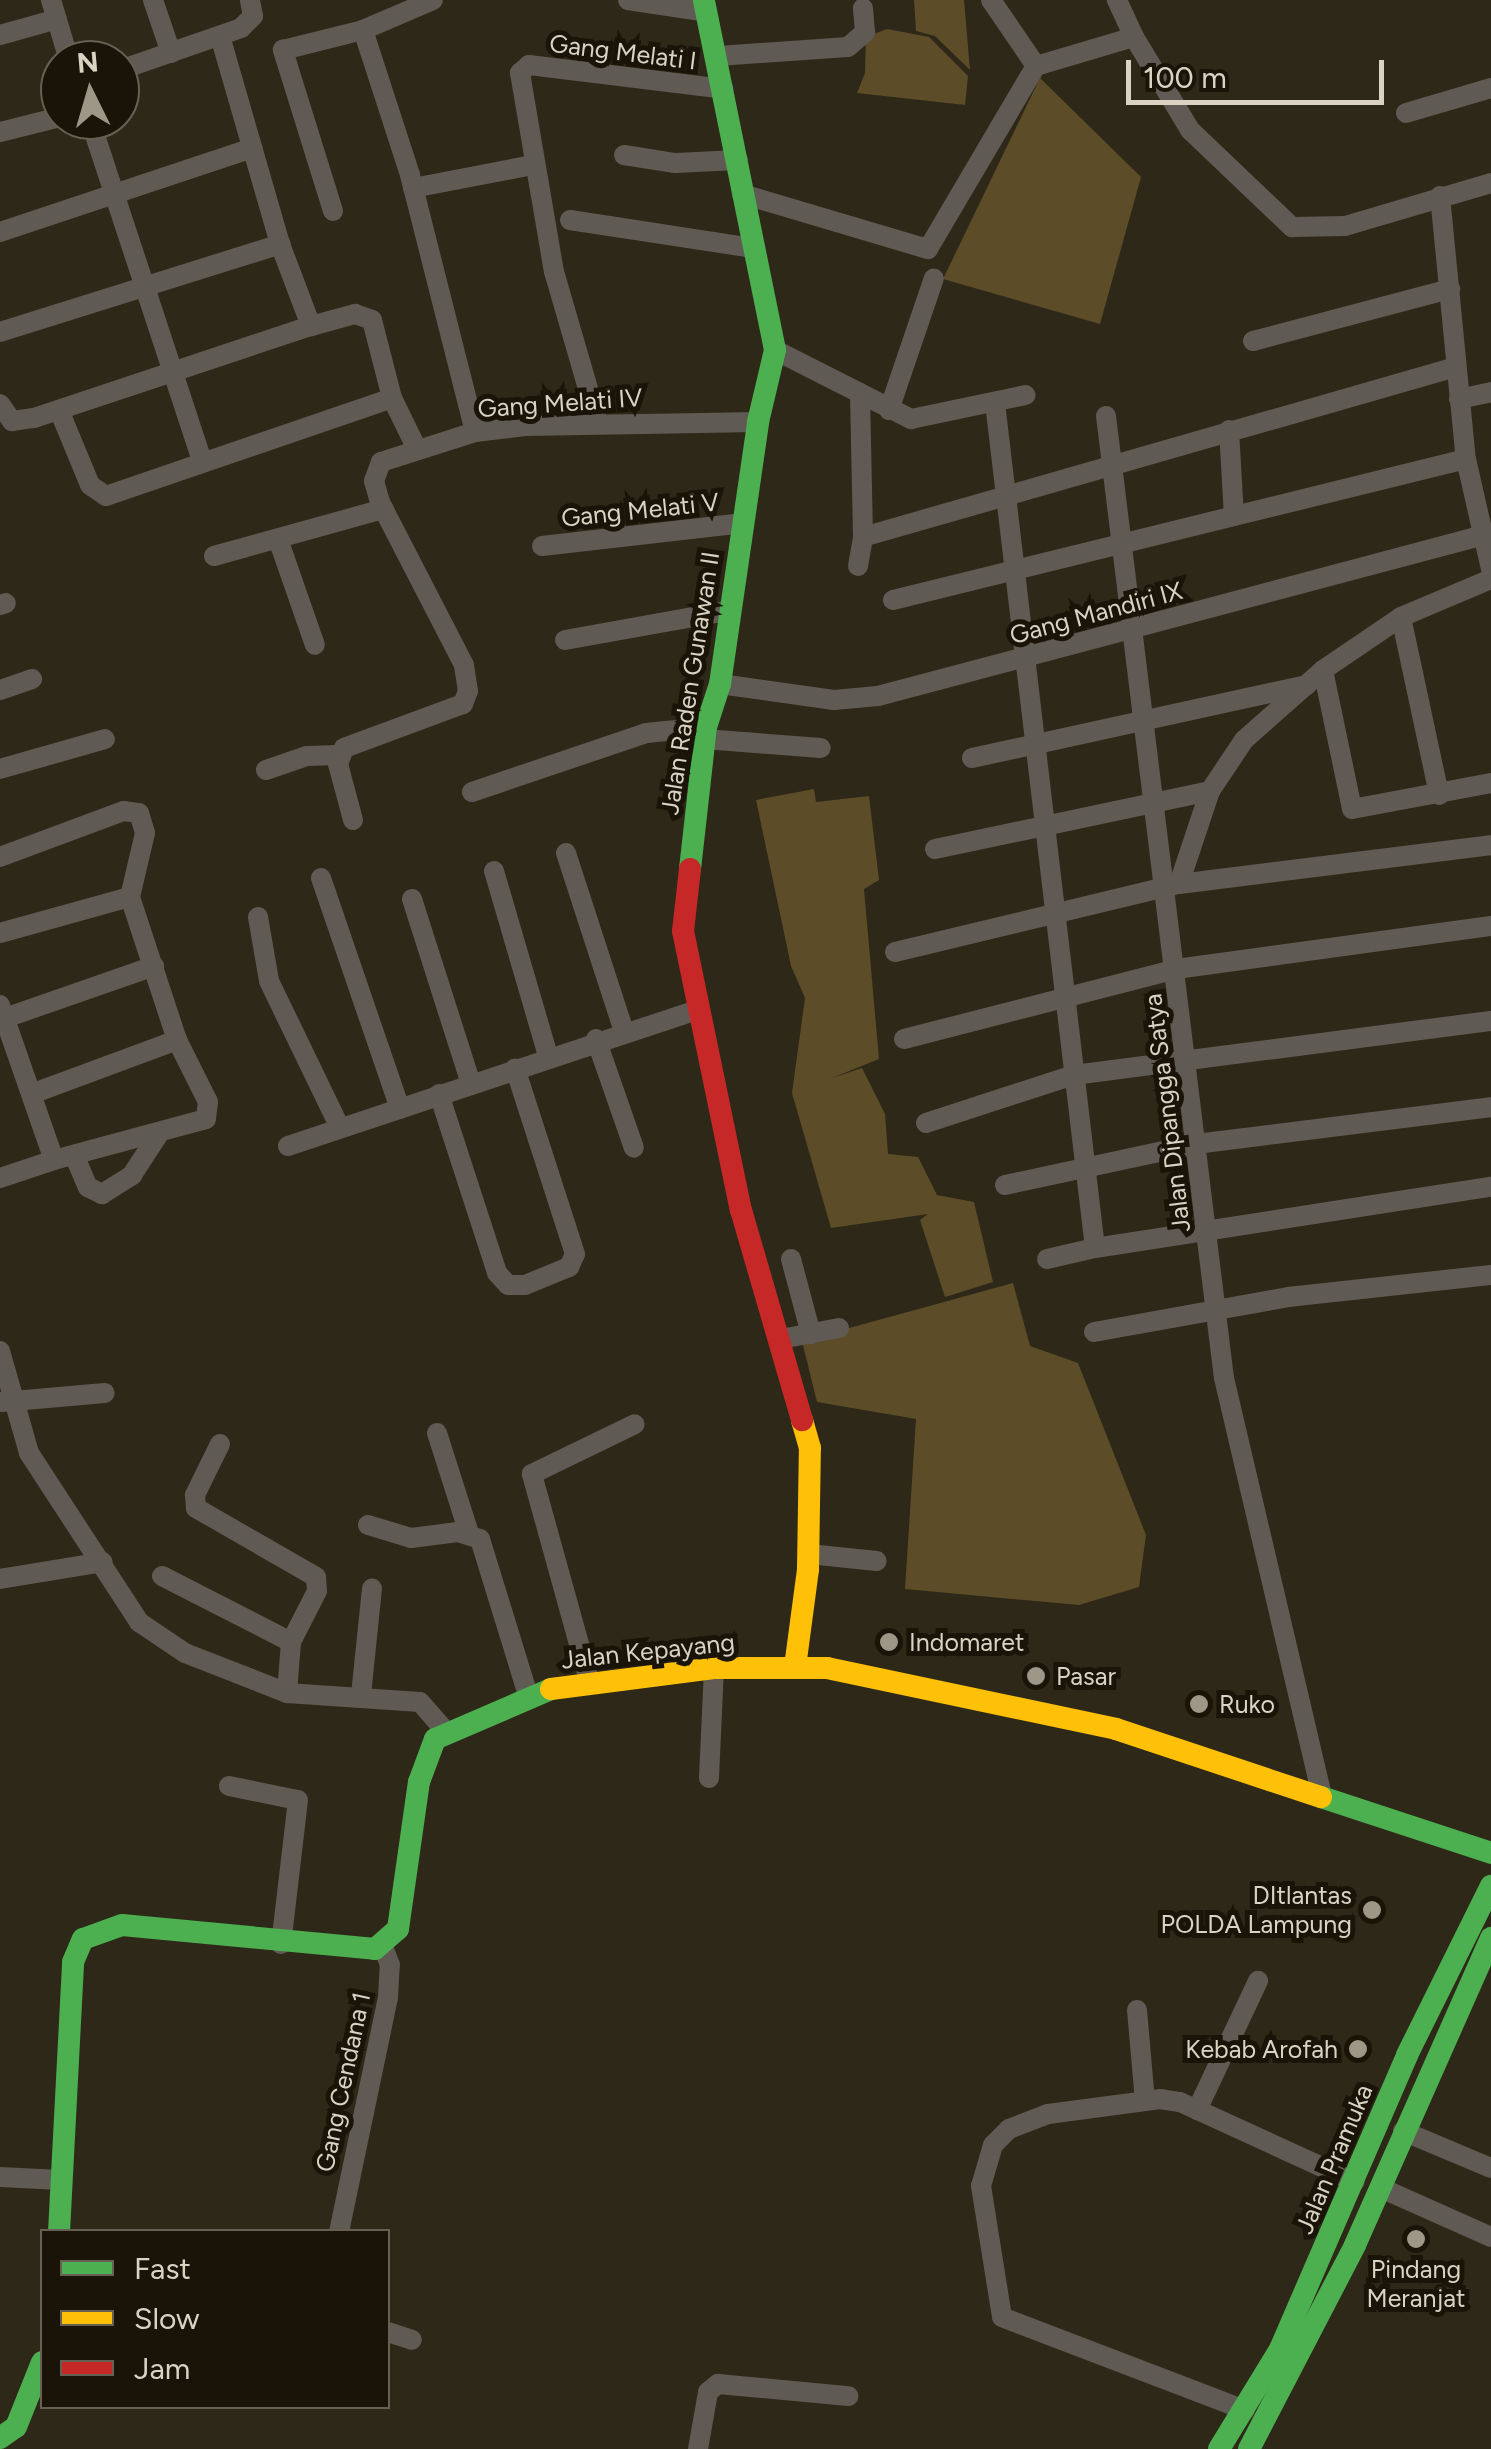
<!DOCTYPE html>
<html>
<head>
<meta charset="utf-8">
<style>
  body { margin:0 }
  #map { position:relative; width:1491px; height:2449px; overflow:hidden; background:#2e2818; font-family:Figtree,sans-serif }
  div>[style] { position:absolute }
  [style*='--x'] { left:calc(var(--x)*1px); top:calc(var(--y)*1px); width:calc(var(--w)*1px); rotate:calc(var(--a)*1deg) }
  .green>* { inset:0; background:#5c4c28 }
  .street>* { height:20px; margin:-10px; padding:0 10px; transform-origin:10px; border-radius:10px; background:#5f5a53 }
  .fast>* { height:22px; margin:-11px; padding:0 11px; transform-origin:11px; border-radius:11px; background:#4caf50 }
  .slow>* { height:22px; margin:-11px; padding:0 11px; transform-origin:11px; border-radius:11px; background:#ffc107 }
  .jam>* { height:22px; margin:-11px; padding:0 11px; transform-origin:11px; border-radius:11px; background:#c62828 }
  .dots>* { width:28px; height:28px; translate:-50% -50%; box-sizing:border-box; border:5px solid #1a1408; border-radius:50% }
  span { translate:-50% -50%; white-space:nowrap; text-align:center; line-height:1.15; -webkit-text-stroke:10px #1a1408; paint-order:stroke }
  .street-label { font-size:25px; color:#dad2c2 }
  .poi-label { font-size:25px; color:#dad2c2 }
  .left { translate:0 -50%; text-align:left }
  .right { translate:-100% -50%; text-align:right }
  .legend { position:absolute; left:40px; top:2229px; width:350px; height:180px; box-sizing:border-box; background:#1a1408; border:2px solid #676052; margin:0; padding:12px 18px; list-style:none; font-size:30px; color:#dad2c2 }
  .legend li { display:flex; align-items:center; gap:20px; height:50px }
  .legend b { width:50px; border:2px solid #676052 }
  .north { position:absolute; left:40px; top:40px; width:100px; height:100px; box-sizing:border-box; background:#1a1408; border:2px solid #676052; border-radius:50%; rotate:355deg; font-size:28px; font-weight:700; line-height:40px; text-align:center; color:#dad2c2 }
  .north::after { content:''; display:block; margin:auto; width:35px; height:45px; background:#9e9686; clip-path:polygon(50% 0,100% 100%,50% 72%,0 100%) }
  .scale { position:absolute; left:1126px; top:60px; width:258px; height:45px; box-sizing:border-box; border:5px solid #dad2c2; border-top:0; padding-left:12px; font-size:30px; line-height:35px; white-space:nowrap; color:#dad2c2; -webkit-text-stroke:8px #1a1408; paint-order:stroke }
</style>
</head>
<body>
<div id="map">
  <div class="green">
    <i style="clip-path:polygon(914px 0,964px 0,970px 70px,935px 36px,916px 31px)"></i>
    <i style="clip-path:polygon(887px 29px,929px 37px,968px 76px,965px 105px,857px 93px,865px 73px,866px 37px)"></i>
    <i style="clip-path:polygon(1040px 78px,1141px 177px,1100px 324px,943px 279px)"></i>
    <i style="clip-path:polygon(814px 789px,816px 802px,869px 796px,879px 880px,864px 889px,879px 1059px,832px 1078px,862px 1068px,885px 1114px,888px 1154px,918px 1157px,937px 1195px,974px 1202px,993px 1282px,945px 1297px,920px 1220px,928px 1214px,831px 1228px,792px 1093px,805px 998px,791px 966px,756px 800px)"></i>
    <i style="clip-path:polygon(1013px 1283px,1030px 1346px,1078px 1363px,1146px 1535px,1139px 1587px,1079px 1605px,905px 1589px,916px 1419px,817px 1402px,802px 1341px)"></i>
  </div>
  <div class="street">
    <i style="--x:51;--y:0;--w:63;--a:73.3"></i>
    <i style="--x:153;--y:0;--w:56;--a:71.2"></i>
    <i style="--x:628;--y:0;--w:79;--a:8.7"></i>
    <i style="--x:991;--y:0;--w:80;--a:55.7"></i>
    <i style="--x:363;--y:30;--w:152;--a:72"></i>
    <i style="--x:410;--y:175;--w:265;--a:75.8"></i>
    <i style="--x:0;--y:35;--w:59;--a:-15.7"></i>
    <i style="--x:220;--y:36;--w:216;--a:73.9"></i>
    <i style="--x:280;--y:244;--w:88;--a:69.3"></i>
    <i style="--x:311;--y:326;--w:46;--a:-15.3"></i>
    <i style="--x:355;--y:314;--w:18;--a:19"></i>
    <i style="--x:372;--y:320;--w:81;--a:75.6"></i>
    <i style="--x:392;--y:398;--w:55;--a:63.9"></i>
    <i style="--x:1134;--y:37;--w:109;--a:58.9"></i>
    <i style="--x:1190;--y:130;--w:141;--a:43.6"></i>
    <i style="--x:1292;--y:227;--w:53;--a:-1.1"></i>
    <i style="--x:1345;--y:226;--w:152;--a:-16.4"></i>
    <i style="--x:718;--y:56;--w:130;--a:-4"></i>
    <i style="--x:848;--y:47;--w:23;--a:-41"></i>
    <i style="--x:865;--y:32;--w:24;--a:-95"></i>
    <i style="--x:120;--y:70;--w:128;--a:-19.1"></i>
    <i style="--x:241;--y:28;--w:17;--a:-45"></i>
    <i style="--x:253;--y:16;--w:16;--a:-101"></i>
    <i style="--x:1406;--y:113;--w:89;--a:-16.4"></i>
    <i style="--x:90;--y:120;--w:359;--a:71.8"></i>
    <i style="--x:0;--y:132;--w:62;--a:-14"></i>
    <i style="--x:624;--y:155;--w:52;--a:8.9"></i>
    <i style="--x:675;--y:163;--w:63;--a:-2.7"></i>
    <i style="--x:413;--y:188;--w:121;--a:-10.9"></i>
    <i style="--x:742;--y:194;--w:194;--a:16.5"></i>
    <i style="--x:928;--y:249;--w:212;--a:-59.5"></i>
    <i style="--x:1036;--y:66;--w:102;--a:-16.5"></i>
    <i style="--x:1134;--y:37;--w:41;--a:-114.7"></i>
    <i style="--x:1440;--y:196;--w:264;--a:84.4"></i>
    <i style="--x:1466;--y:459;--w:113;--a:77.2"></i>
    <i style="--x:333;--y:211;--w:169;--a:-107.3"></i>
    <i style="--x:283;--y:50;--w:82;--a:-14"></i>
    <i style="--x:363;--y:30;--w:76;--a:-23.2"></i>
    <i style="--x:570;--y:220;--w:184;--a:8.7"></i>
    <i style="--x:0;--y:232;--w:266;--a:-18.4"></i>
    <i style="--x:0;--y:332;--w:294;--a:-17.4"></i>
    <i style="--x:1253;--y:341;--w:204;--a:-14.8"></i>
    <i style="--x:775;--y:350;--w:153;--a:26.9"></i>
    <i style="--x:911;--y:419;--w:117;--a:-11.8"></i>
    <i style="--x:1459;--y:399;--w:33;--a:-12"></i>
    <i style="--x:995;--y:403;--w:851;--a:83.25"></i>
    <i style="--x:1095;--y:1248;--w:401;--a:-8.8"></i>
    <i style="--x:0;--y:404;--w:21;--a:55"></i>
    <i style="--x:12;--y:421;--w:22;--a:-8"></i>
    <i style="--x:34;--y:418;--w:292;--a:-18.4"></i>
    <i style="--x:59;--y:410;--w:81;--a:67.5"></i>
    <i style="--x:90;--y:485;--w:19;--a:35"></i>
    <i style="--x:106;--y:496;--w:302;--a:-18.9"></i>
    <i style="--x:889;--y:410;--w:139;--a:-71.2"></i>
    <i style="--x:1106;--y:416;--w:969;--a:83.01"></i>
    <i style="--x:1224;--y:1378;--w:428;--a:76.8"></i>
    <i style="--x:598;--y:423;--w:157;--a:-106.2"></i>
    <i style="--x:554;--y:272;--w:202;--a:-99.7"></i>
    <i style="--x:520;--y:73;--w:12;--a:-42"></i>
    <i style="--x:529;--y:65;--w:196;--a:7"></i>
    <i style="--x:1229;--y:430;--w:86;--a:86.7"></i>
    <i style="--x:863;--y:537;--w:617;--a:-16"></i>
    <i style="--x:278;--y:539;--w:112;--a:70.8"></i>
    <i style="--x:542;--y:546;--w:203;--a:-6.5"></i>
    <i style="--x:214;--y:556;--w:176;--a:-15.5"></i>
    <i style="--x:858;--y:566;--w:29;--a:-80"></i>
    <i style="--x:863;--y:537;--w:144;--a:-91.2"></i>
    <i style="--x:893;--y:600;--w:590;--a:-13.82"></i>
    <i style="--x:0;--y:605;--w:6;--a:-18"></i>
    <i style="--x:1401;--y:617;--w:182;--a:77.9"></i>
    <i style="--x:565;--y:640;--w:169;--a:-10.2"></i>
    <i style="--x:1323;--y:670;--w:142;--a:78.2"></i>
    <i style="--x:1352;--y:809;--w:141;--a:-10.6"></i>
    <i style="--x:720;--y:684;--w:115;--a:8"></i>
    <i style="--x:834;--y:700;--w:44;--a:-5.2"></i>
    <i style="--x:878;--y:696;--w:623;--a:-14.88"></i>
    <i style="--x:0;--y:690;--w:34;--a:-19"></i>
    <i style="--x:704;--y:739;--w:117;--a:4.4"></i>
    <i style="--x:972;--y:758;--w:343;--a:-12.3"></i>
    <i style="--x:0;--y:769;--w:109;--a:-15.9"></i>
    <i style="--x:266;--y:770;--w:43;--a:-18.9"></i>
    <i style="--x:307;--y:756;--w:31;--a:-2"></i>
    <i style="--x:472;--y:792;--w:184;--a:-18.7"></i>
    <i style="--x:646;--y:733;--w:60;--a:-5.7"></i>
    <i style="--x:353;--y:820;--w:58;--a:-105"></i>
    <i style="--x:338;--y:764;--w:17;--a:-69"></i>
    <i style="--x:344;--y:748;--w:127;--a:-20.3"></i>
    <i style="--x:463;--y:704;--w:14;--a:-69"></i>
    <i style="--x:468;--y:691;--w:26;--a:-99"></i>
    <i style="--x:464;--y:665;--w:183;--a:-117.3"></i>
    <i style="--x:380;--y:502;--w:22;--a:-106"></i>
    <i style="--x:374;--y:481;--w:20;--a:-70"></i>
    <i style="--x:381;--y:462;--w:99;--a:-17.7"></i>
    <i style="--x:475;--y:432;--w:51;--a:-6.7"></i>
    <i style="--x:526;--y:426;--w:232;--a:-1"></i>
    <i style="--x:935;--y:849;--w:281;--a:-11.9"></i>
    <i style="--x:566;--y:853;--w:188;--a:72"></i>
    <i style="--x:0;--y:857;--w:132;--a:-20.4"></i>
    <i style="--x:124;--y:811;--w:15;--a:8"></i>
    <i style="--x:139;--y:813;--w:21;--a:73"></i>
    <i style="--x:145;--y:833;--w:66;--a:103.2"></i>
    <i style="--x:130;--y:897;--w:151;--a:71.8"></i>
    <i style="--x:177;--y:1040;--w:69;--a:63.4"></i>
    <i style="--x:208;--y:1102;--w:17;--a:97"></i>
    <i style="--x:206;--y:1119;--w:157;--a:164.9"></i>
    <i style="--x:494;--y:871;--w:193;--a:73.7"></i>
    <i style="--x:321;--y:878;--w:244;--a:71.1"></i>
    <i style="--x:1179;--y:884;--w:98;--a:-71.6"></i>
    <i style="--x:1210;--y:791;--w:61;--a:-56.3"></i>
    <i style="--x:1244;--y:740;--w:106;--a:-41.5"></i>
    <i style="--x:1323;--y:670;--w:94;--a:-34.2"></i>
    <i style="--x:1401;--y:617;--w:98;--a:-22.9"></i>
    <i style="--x:412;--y:899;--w:194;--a:72.3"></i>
    <i style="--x:258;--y:917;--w:65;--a:80.2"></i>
    <i style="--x:269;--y:981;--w:163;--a:64.2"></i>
    <i style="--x:0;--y:933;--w:135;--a:-15.5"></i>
    <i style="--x:895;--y:952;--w:292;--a:-13.5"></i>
    <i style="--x:1179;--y:884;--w:314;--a:-7.1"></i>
    <i style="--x:0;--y:1005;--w:164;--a:70.8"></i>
    <i style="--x:54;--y:1160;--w:57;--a:161.6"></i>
    <i style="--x:5;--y:1018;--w:158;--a:-19.2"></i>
    <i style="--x:596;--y:1039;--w:115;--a:70.8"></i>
    <i style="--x:904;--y:1039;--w:281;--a:-14.4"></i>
    <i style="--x:1176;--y:969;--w:318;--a:-7.8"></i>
    <i style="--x:34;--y:1093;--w:153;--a:-20.3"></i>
    <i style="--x:439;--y:1094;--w:188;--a:72"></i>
    <i style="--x:497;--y:1273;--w:16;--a:47"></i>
    <i style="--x:508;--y:1285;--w:17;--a:0"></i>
    <i style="--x:525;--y:1285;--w:48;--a:-22.2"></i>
    <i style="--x:569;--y:1267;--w:14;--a:-65"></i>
    <i style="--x:575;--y:1254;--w:195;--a:-107.9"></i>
    <i style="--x:926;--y:1123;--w:156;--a:-18"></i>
    <i style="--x:1074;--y:1075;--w:420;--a:-7.4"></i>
    <i style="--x:288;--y:1146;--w:431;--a:-18.4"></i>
    <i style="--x:75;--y:1157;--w:33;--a:67"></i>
    <i style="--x:88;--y:1187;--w:16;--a:27"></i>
    <i style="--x:102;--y:1194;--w:36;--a:-32"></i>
    <i style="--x:132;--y:1175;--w:51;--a:-56.9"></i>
    <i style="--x:1005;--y:1185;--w:195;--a:-12.1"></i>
    <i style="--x:1196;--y:1144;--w:297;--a:-7.1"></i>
    <i style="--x:791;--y:1259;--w:78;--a:75.1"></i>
    <i style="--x:1047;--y:1259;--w:49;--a:-12.9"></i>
    <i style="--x:1094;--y:1332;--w:197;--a:-10.2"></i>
    <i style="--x:1288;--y:1297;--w:204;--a:-6.2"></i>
    <i style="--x:781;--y:1339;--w:59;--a:-10.7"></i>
    <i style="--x:0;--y:1351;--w:106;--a:74.1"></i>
    <i style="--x:29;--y:1453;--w:202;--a:56.9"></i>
    <i style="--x:139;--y:1622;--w:55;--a:34"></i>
    <i style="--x:185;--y:1653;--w:110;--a:21.4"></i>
    <i style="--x:287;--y:1693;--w:133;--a:3.9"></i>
    <i style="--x:420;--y:1702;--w:37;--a:49"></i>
    <i style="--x:2;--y:1402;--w:103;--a:-5"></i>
    <i style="--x:437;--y:1433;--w:105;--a:72.3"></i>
    <i style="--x:220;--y:1444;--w:57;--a:116.1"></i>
    <i style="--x:195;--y:1495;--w:13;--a:86"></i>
    <i style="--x:196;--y:1508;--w:138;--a:29.9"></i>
    <i style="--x:316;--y:1577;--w:14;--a:86"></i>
    <i style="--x:317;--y:1591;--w:57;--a:117"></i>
    <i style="--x:291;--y:1642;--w:51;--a:94.5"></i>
    <i style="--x:368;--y:1525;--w:45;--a:16.8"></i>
    <i style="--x:411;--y:1538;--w:47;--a:-7.3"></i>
    <i style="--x:458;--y:1532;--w:23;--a:18"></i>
    <i style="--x:480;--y:1539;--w:163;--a:72.9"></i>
    <i style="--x:809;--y:1554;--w:68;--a:5.9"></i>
    <i style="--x:162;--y:1576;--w:145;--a:27.1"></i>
    <i style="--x:0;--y:1579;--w:104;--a:-9.4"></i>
    <i style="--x:589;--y:1680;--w:214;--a:-105.5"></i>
    <i style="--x:532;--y:1474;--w:114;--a:-25.9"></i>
    <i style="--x:361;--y:1695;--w:107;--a:-84.1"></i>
    <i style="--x:709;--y:1778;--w:110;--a:-87.4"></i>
    <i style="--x:229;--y:1786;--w:70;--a:11.5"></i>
    <i style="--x:298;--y:1800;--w:145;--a:96.7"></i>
    <i style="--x:1137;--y:2010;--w:91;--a:85"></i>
    <i style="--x:1197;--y:2110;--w:143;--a:-64.7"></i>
    <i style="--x:1403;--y:2131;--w:95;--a:22.8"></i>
    <i style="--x:0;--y:2177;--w:61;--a:2.8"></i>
    <i style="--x:1381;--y:2188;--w:120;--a:24"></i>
    <i style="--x:339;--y:2232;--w:239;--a:-78.2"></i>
    <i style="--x:388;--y:1998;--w:33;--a:-87"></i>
    <i style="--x:390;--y:1965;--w:22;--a:-111"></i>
    <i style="--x:388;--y:2332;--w:25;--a:18"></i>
    <i style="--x:1245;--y:2410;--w:260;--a:-159.1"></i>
    <i style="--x:1002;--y:2317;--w:133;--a:-99.1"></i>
    <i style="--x:981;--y:2186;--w:43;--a:-73.7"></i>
    <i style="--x:993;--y:2145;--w:23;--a:-45"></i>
    <i style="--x:1009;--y:2129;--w:42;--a:-21"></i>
    <i style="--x:1048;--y:2114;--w:113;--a:-7.6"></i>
    <i style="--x:1160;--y:2099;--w:20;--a:9"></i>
    <i style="--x:1180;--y:2102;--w:192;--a:24.6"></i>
    <i style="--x:698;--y:2449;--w:58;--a:-80"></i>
    <i style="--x:708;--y:2392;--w:13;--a:-39"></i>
    <i style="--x:718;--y:2384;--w:131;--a:5.3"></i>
  </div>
  <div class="fast">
    <i style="--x:690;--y:869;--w:143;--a:-83.6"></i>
    <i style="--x:706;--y:727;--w:45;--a:-72"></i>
    <i style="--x:720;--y:684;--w:265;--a:-81.7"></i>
    <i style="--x:758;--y:422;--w:74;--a:-76.7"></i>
    <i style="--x:775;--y:350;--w:357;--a:-101.5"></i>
    <i style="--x:1321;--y:1797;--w:179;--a:18.2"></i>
    <i style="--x:59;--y:2232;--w:270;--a:-87"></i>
    <i style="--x:73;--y:1962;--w:25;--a:-67"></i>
    <i style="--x:83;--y:1939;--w:41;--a:-19.7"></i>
    <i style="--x:122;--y:1925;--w:254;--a:5.4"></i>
    <i style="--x:375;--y:1949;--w:30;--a:-41"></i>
    <i style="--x:398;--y:1929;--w:148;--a:-81.9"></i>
    <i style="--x:419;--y:1782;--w:46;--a:-69.6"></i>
    <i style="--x:435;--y:1739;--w:126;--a:-23.3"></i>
    <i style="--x:0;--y:2438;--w:19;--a:-35"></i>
    <i style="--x:16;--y:2427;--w:70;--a:-68.2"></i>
    <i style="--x:1219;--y:2449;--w:117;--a:-58.6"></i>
    <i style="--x:1280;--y:2349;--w:320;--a:-66.6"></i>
    <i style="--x:1407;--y:2055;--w:189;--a:-63.6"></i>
    <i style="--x:1249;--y:2449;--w:230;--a:-62.5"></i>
    <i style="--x:1355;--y:2245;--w:336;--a:-66.1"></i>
  </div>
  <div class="slow">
    <i style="--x:795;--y:1667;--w:99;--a:-82.4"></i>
    <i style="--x:808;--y:1569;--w:121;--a:-89.1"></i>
    <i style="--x:810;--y:1448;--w:29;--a:-106"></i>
    <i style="--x:551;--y:1689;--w:164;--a:-7.3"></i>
    <i style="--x:714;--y:1668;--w:113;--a:0"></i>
    <i style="--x:827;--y:1668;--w:295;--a:11.9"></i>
    <i style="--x:1116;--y:1729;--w:216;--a:18.4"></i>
  </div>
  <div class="jam">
    <i style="--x:690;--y:869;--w:62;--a:96.4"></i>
    <i style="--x:683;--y:931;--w:285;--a:78.3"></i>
    <i style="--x:741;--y:1210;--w:219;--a:73.8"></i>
  </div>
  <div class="dots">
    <i style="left:889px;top:1642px;background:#9e9686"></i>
    <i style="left:1036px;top:1676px;background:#9e9686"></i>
    <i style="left:1199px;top:1704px;background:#9e9686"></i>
    <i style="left:1372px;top:1910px;background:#9e9686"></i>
    <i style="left:1358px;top:2049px;background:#9e9686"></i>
    <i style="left:1416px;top:2239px;background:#9e9686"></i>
  </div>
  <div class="street-label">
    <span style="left:623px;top:52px;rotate:7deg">Gang Melati I</span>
    <span style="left:560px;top:403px;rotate:-4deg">Gang Melati IV</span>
    <span style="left:640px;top:510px;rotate:-6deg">Gang Melati V</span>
    <span style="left:1096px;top:613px;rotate:-15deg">Gang Mandiri IX</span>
    <span style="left:690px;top:683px;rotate:-81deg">Jalan Raden Gunawan II</span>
    <span style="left:1167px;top:1113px;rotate:-97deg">Jalan Dipangga Satya</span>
    <span style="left:648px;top:1651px;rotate:-6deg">Jalan Kepayang</span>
    <span style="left:343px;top:2082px;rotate:-78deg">Gang Cendana 1</span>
    <span style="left:1334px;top:2159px;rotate:-67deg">Jalan Pramuka</span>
  </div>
  <div class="poi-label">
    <span class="left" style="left:909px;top:1642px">Indomaret</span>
    <span class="left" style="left:1056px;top:1676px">Pasar</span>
    <span class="left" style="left:1219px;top:1704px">Ruko</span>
    <span class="right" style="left:1352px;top:1910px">DItlantas<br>POLDA Lampung</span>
    <span class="right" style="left:1338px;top:2049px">Kebab Arofah</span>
    <span style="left:1416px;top:2284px">Pindang<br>Meranjat</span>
  </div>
  <ul class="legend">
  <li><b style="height:12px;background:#4caf50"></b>Fast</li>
  <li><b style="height:12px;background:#ffc107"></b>Slow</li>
  <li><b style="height:12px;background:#c62828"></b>Jam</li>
  </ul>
  <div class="north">N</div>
  <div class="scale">100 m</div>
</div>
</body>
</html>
